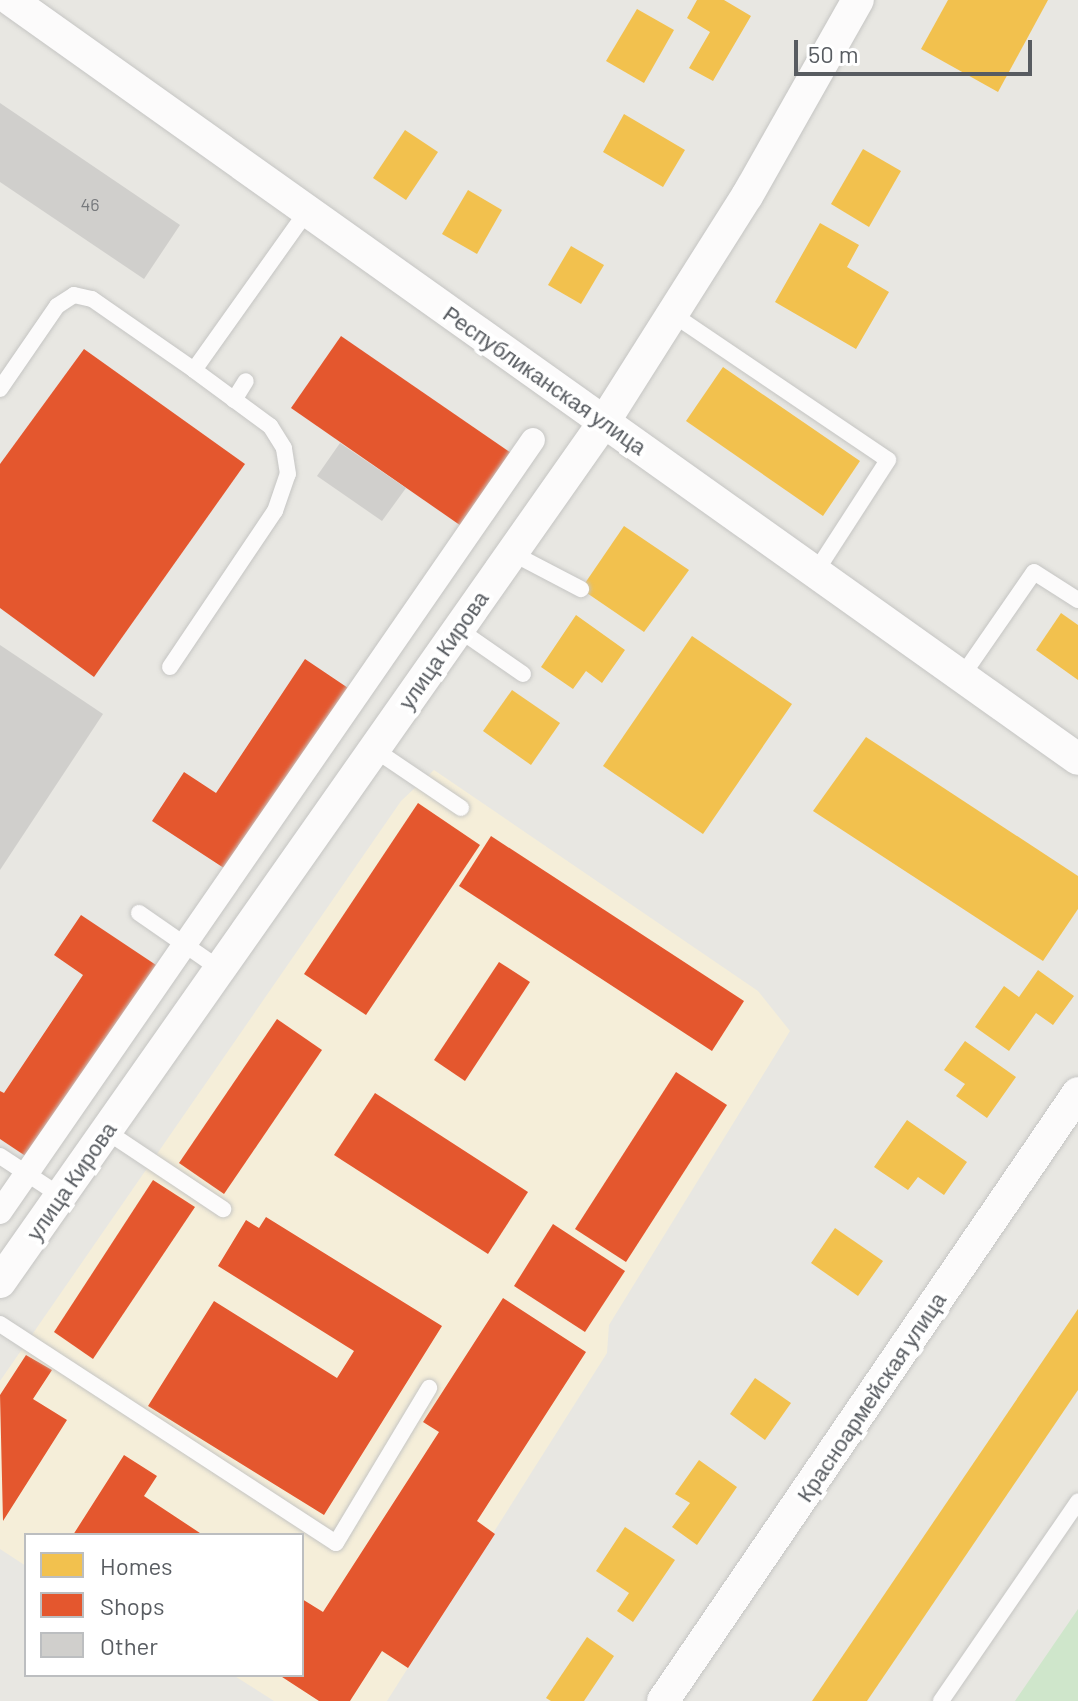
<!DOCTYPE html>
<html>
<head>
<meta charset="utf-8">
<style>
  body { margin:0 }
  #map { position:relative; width:1078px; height:1701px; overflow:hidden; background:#e8e7e2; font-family:Barlow,sans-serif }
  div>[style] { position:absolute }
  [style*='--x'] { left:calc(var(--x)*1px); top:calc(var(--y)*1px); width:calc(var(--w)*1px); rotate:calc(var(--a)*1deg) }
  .commercial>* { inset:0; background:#f5eed9 }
  .green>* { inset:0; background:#cfe6cb }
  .homes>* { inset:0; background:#f2c14e }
  .shops>* { inset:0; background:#e4572e }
  .building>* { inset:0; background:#d0cfcc }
  .roads { filter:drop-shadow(0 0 2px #c5c5c3) drop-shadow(0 0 2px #c5c5c3) }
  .service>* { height:16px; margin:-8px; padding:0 8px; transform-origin:8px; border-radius:8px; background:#fcfbfb }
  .pedestrian>* { height:24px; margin:-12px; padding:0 12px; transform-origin:12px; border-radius:12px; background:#fcfbfb }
  .minor>* { height:32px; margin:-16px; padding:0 16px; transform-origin:16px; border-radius:16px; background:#fcfbfb }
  span { translate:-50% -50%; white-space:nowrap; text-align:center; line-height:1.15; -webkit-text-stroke:8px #fff; paint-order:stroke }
  .number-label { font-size:18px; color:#777a7d }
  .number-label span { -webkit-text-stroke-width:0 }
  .street-label { font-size:22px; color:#585c61 }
  .legend { position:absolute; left:24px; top:1533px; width:280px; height:144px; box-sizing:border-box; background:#fff; border:2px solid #bcbec0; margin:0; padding:10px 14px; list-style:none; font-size:24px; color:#585c61 }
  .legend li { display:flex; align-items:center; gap:16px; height:40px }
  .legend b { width:40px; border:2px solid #bcbec0 }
  .scale { position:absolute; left:794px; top:40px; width:238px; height:36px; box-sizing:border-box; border:4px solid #585c61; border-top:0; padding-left:10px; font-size:24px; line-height:28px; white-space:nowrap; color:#585c61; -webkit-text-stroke:6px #fff; paint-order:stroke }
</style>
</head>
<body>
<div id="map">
  <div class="commercial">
    <i style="clip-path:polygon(434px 770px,758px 991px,790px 1031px,609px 1325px,607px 1353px,387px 1701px,274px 1701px,233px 1675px,302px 1675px,302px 1535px,26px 1535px,26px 1566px,0 1549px,0 1381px,401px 801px)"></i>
  </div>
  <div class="green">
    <i style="clip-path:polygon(1078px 1609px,1078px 1701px,1015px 1701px)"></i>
  </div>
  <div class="homes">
    <i style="clip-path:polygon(697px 0,724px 0,751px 16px,713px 81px,689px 68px,710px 32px,687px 18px)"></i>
    <i style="clip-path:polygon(948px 0,1048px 0,998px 92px,921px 49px)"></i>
    <i style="clip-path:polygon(637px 9px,674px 30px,644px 83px,606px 61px)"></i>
    <i style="clip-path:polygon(624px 114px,685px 150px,663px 187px,603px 152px)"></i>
    <i style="clip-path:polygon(405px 130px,438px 152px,406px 200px,373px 178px)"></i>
    <i style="clip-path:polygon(863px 149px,901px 171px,869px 227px,831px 204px)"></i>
    <i style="clip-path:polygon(468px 190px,502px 210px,477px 254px,442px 234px)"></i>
    <i style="clip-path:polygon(820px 223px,859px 245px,847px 267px,889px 292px,856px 349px,775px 302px)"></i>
    <i style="clip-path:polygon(571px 246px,604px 265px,581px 304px,548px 285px)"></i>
    <i style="clip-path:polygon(723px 367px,860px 461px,823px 516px,686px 421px)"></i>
    <i style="clip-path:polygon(624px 526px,689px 570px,644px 632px,581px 589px)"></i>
    <i style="clip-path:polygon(1061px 613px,1078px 625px,1078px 680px,1036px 650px)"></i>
    <i style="clip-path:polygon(576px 615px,625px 650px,602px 683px,586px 671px,573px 689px,541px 667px)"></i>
    <i style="clip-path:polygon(692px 636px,792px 704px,703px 834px,603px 766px)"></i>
    <i style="clip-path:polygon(512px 690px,560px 723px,531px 765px,483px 731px)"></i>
    <i style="clip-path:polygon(866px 737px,1078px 876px,1078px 909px,1043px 961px,813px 811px)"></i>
    <i style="clip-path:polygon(1038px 970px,1074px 996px,1053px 1025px,1036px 1013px,1009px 1051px,975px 1027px,1004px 986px,1019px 997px)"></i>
    <i style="clip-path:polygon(965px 1041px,1016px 1077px,987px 1118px,956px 1096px,965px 1084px,944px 1070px)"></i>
    <i style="clip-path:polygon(907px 1120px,967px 1162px,944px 1195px,918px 1177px,908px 1190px,874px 1167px)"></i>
    <i style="clip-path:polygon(835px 1228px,883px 1261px,858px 1296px,811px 1263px)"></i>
    <i style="clip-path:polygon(1078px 1309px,1078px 1390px,867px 1701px,812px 1701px)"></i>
    <i style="clip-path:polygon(755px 1378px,791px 1403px,765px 1440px,730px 1414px)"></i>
    <i style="clip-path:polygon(699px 1460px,737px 1487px,697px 1545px,672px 1527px,690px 1503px,675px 1494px)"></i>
    <i style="clip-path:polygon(625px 1527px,675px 1560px,633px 1622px,617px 1611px,629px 1593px,596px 1571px)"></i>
    <i style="clip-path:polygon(587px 1637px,614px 1656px,584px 1701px,551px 1701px,546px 1698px)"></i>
  </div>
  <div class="shops">
    <i style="clip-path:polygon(341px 336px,517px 457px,467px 530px,291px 408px)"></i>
    <i style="clip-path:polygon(84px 349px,245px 464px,94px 677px,0 608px,0 464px)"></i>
    <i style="clip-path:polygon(305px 659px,354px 692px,233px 874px,152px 821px,184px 772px,216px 793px)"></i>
    <i style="clip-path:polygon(418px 803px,480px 845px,366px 1015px,304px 974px)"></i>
    <i style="clip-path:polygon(491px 836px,744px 1001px,712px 1051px,459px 886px)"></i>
    <i style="clip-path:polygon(81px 915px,165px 971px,36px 1163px,0 1139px,0 1091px,4px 1093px,83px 975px,54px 955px)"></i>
    <i style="clip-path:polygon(499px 962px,530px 982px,465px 1081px,434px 1060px)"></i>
    <i style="clip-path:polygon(277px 1019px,322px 1050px,224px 1194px,179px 1163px)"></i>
    <i style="clip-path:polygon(676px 1072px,727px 1105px,626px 1262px,575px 1229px)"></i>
    <i style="clip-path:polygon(375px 1093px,528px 1192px,488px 1254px,334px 1155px)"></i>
    <i style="clip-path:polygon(153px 1180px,195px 1207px,93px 1359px,54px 1332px)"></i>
    <i style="clip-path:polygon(266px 1217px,442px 1326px,324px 1515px,148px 1406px,214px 1301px,337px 1378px,354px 1351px,218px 1266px,246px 1220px,259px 1228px)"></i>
    <i style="clip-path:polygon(553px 1224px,625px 1271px,585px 1332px,514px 1286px)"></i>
    <i style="clip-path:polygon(503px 1298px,586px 1352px,477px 1521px,495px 1534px,408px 1668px,382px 1651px,350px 1701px,319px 1701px,279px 1675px,302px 1675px,302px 1599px,323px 1612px,439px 1432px,423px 1422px)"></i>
    <i style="clip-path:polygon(26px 1355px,52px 1370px,33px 1399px,67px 1420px,3px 1521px,0 1395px)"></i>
    <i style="clip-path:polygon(124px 1455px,157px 1476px,144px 1496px,203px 1535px,73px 1535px)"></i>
  </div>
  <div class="building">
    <i style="clip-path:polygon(0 103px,180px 225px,144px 279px,0 182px)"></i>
    <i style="clip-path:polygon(340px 443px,406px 488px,382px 521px,317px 476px)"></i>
    <i style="clip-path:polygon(0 645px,103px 714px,0 870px)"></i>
  </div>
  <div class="roads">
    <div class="service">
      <i style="--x:674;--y:315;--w:258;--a:34.1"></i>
      <i style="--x:888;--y:460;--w:135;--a:122.9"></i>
      <i style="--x:0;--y:389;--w:101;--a:-55.5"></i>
      <i style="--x:57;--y:306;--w:20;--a:-33"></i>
      <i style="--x:74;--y:295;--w:18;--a:13"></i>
      <i style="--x:92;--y:299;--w:124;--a:34.8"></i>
      <i style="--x:194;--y:370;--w:195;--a:-54.6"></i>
      <i style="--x:234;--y:400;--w:22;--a:-58"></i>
      <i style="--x:512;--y:553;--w:78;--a:27.6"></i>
      <i style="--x:458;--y:629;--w:79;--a:34.7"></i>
      <i style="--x:170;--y:667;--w:188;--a:-56.1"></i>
      <i style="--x:275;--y:511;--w:39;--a:-71"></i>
      <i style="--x:288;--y:474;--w:26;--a:-99"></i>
      <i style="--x:284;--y:448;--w:26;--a:-122"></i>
      <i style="--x:270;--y:426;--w:94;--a:-143.6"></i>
      <i style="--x:962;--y:676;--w:126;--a:-55.3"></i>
      <i style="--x:1034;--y:572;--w:52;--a:32.5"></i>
      <i style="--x:374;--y:749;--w:105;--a:34.1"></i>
      <i style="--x:139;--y:913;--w:98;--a:34.7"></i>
      <i style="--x:106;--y:1131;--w:141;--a:33.7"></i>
      <i style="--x:0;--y:1156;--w:73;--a:33.3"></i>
      <i style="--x:0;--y:1324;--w:401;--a:33.1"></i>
      <i style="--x:336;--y:1543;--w:181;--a:-59"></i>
      <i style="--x:941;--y:1701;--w:242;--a:-55.5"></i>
    </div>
    <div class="pedestrian">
      <i style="--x:0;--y:1212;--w:938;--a:-55.38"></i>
    </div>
    <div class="minor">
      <i style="--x:11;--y:0;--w:1309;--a:35.43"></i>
      <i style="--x:0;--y:1282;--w:1051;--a:-54.92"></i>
      <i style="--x:604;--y:422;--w:267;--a:-57.7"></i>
      <i style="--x:747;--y:196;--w:225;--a:-60.5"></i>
      <i style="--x:663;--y:1701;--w:736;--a:-55.68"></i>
    </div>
  </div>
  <div class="number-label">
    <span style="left:90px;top:204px">46</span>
  </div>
  <div class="street-label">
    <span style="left:545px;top:380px;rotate:35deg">Республиканская улица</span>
    <span style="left:443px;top:650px;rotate:-55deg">улица Кирова</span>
    <span style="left:71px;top:1181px;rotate:-55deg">улица Кирова</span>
    <span style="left:871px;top:1397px;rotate:-56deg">Красноармейская улица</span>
  </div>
  <ul class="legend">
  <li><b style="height:22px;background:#f2c14e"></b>Homes</li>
  <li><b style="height:22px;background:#e4572e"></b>Shops</li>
  <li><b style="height:22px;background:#d0cfcc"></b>Other</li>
  </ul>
  <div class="scale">50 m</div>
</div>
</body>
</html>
